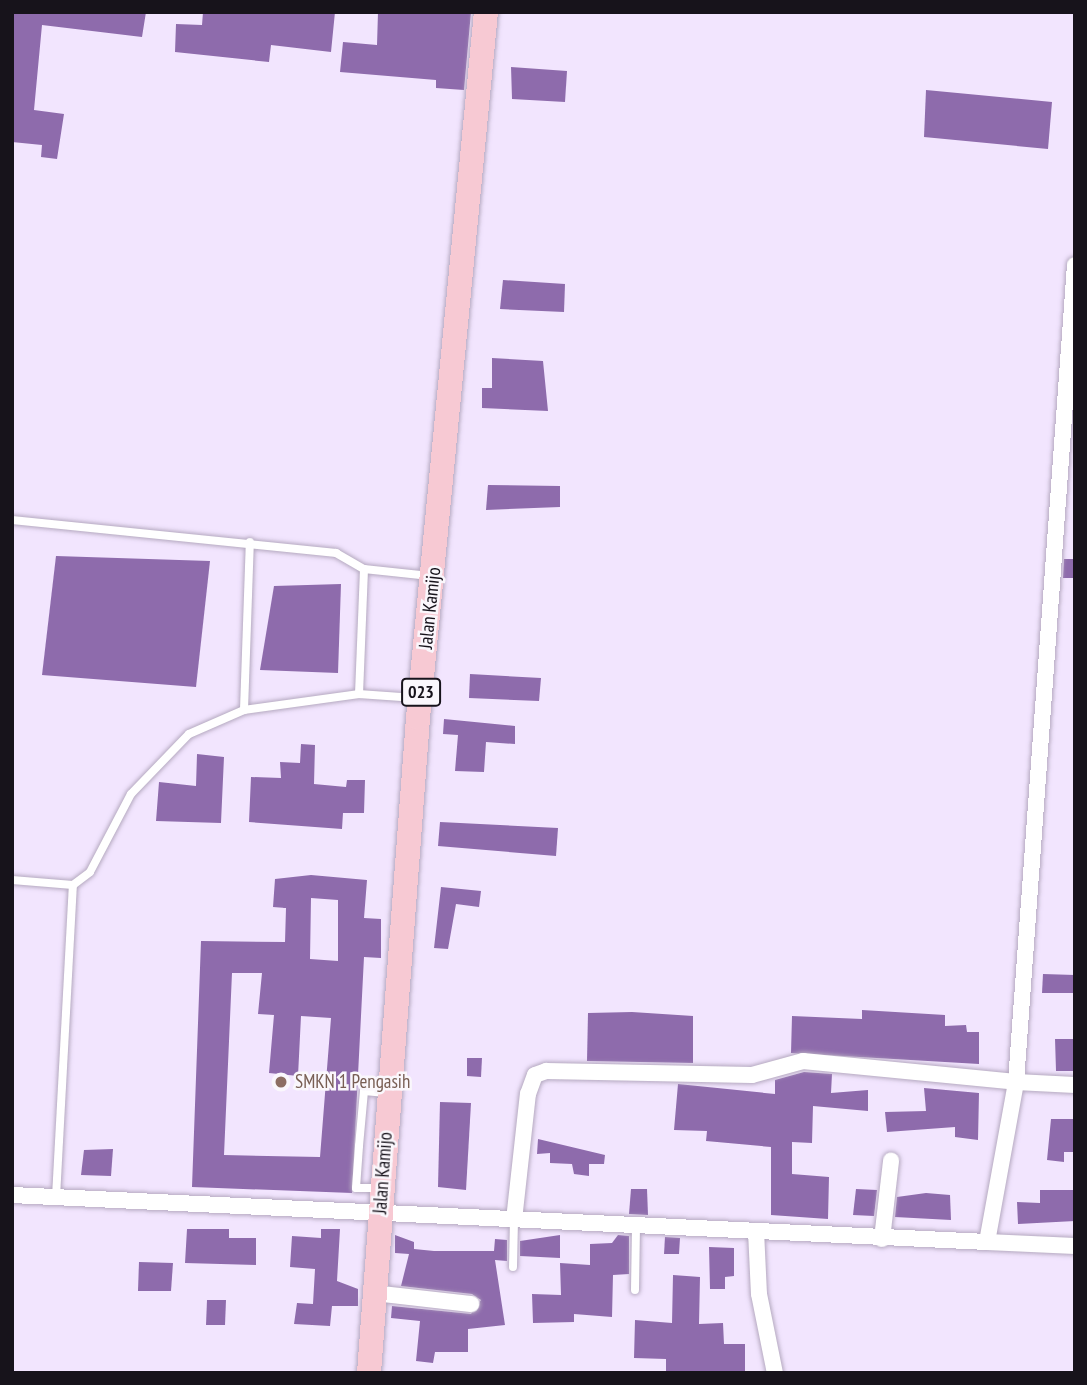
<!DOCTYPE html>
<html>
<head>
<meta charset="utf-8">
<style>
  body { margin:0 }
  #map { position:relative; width:1087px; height:1385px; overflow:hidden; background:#f2e5fe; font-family:"PT Sans Narrow",sans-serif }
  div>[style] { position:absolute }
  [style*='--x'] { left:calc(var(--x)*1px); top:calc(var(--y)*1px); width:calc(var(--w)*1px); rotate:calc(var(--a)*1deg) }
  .building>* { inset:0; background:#8e6bac }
  .roads { filter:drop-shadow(0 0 2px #b5a9c0) drop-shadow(0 0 2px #b5a9c0) }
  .service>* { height:8px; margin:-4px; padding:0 4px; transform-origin:4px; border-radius:4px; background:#fff }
  .minor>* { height:16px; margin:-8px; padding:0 8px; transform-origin:8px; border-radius:8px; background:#fff }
  .primary>* { height:24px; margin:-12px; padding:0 12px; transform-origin:12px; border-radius:12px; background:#f7c9d3 }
  .dots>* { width:19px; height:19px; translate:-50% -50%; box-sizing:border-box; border:4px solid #faf7fc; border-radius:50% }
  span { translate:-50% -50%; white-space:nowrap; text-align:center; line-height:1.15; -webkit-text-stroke:5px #faf7fc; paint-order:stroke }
  .shield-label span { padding:2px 5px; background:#faf7fc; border:2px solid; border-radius:5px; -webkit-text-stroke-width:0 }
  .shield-label { font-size:18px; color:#17131b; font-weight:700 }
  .street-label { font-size:19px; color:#17131b }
  .education-label { font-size:19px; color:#785e54 }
  .left { translate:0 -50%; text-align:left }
  .frame { position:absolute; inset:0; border:14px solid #17131b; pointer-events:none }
</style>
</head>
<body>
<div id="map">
  <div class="building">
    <i style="clip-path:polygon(12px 12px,146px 12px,142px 37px,42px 25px,34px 110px,64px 114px,57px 159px,41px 157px,42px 145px,12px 142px)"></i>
    <i style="clip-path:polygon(203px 12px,335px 12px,331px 52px,271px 45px,269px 62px,175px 52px,176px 24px,202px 25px)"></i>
    <i style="clip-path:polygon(378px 12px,471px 12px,464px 90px,436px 88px,436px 80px,340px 72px,343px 42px,377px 45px)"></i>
    <i style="clip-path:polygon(511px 67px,567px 71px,565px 102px,512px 99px)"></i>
    <i style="clip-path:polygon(926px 90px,1052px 102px,1048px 149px,924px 137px)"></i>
    <i style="clip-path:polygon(503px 280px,565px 284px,564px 312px,500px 309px)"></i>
    <i style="clip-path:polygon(492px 358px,543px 361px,548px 411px,482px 408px,482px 388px,492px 388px)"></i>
    <i style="clip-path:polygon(488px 485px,560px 486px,560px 507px,486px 510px)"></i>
    <i style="clip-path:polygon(56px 556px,210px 561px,196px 687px,42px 675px)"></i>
    <i style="clip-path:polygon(1064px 559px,1075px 559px,1075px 578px,1063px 578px)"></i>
    <i style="clip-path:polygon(341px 584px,338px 673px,260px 670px,274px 586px)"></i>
    <i style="clip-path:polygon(470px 674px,541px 678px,539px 701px,469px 698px)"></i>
    <i style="clip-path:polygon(444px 719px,515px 726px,515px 744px,486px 742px,484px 772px,455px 771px,458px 735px,443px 734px)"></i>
    <i style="clip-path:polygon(301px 744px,315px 745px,314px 784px,346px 787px,347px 780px,365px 780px,364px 813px,343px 813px,342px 829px,249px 822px,251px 777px,281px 778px,280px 762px,300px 763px)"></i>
    <i style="clip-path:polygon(197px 754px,224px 757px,221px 823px,156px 821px,159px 782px,196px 786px)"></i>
    <i style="clip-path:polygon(440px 822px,558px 828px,556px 856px,438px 846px)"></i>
    <i style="clip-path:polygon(evenodd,311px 875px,367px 880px,364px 918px,381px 919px,381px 958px,364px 957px,352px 1193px,192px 1187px,201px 941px,285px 942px,286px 908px,273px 907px,275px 879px,311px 875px,311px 898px,338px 900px,338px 961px,310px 959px,311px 898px,311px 875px,232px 973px,262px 973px,258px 1014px,274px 1015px,269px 1073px,298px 1076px,301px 1016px,331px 1018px,320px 1157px,224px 1155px,232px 973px)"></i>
    <i style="clip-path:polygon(441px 887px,481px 891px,479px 907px,456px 904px,448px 949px,434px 948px)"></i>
    <i style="clip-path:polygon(1043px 974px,1075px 975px,1075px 993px,1042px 993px)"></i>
    <i style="clip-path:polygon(862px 1010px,945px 1015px,945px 1026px,966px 1025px,967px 1032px,979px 1032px,979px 1064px,791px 1053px,792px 1016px,862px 1019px)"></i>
    <i style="clip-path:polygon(632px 1012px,693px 1016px,693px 1063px,587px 1061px,588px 1013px)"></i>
    <i style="clip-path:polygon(1055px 1039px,1075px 1039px,1075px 1071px,1056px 1071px)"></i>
    <i style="clip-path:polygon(467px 1058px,482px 1058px,481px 1077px,467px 1076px)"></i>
    <i style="clip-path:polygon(804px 1072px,832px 1074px,831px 1093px,868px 1090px,868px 1111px,813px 1106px,812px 1143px,792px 1142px,792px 1174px,829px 1177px,828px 1219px,771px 1215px,771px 1147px,706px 1141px,707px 1131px,674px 1130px,678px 1084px,775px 1094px,775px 1080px)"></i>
    <i style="clip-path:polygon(924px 1088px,979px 1093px,978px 1140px,955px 1137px,955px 1127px,887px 1132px,885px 1112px,926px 1111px)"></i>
    <i style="clip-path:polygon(440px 1102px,471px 1103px,466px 1190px,438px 1187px)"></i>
    <i style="clip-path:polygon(1051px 1119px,1075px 1119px,1075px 1152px,1064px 1152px,1064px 1162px,1047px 1160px)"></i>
    <i style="clip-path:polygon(538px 1139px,605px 1155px,604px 1164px,589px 1164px,589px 1176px,574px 1174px,572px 1164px,550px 1163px,550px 1153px,537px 1154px)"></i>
    <i style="clip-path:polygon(113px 1149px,111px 1176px,81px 1175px,84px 1150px)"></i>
    <i style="clip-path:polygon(631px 1189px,647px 1189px,648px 1215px,629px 1214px)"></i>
    <i style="clip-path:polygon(856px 1189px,877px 1190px,874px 1216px,853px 1215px)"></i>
    <i style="clip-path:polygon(1040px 1190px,1075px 1190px,1075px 1221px,1018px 1224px,1017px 1202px,1040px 1203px)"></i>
    <i style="clip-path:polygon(926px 1193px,950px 1195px,951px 1220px,895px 1217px,897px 1197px)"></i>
    <i style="clip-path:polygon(187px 1229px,229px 1229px,229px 1238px,256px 1238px,256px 1265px,185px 1263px)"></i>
    <i style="clip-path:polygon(321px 1229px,340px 1229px,337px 1281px,358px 1289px,358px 1306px,332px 1306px,330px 1326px,294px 1324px,297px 1303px,313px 1304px,315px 1269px,290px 1267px,292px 1236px,321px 1238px)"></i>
    <i style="clip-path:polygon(395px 1235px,414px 1242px,414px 1249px,434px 1251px,494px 1251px,495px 1239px,507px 1240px,507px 1261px,495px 1260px,505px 1325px,468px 1329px,468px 1352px,435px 1352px,433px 1363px,416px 1361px,420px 1321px,391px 1318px,392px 1306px,471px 1314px,481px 1300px,472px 1294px,401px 1286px,409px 1254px,395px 1253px)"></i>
    <i style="clip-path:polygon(560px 1235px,560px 1258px,520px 1256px,520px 1241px)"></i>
    <i style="clip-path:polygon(618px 1235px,629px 1236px,629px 1274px,613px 1275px,612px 1317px,574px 1314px,574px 1322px,533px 1323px,532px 1294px,561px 1295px,560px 1263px,590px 1265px,590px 1244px,612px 1243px)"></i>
    <i style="clip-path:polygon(665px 1237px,680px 1238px,679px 1254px,664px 1254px)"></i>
    <i style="clip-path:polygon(709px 1247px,734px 1248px,734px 1276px,725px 1277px,725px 1289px,710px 1289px)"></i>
    <i style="clip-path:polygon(139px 1262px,173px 1263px,171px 1291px,138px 1291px)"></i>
    <i style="clip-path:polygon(673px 1275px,700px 1277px,699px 1324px,723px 1323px,724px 1344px,745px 1344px,745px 1373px,666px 1372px,666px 1359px,634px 1358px,635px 1320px,672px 1323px)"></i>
    <i style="clip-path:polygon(207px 1300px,226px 1300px,225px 1325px,206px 1325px)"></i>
  </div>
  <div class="roads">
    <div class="service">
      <i style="--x:12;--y:520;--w:326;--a:5.8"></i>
      <i style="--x:336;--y:553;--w:32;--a:30"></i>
      <i style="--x:364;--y:569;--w:66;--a:6.1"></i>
      <i style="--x:359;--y:694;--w:56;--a:4.1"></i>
      <i style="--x:244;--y:710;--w:168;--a:-88"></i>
      <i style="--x:12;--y:880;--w:61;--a:4.7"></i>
      <i style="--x:73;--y:885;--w:21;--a:-37"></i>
      <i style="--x:90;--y:872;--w:88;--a:-62.3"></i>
      <i style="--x:131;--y:794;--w:83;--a:-46"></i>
      <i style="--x:189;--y:734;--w:60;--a:-23.6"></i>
      <i style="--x:244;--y:710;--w:116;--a:-7.9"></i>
      <i style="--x:359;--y:694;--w:125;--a:-87.7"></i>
      <i style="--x:379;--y:1188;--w:23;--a:180"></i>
      <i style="--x:356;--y:1188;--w:42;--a:-85.9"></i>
      <i style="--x:359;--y:1146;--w:55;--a:-84.8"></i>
      <i style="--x:364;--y:1091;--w:22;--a:5"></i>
      <i style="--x:56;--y:1197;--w:312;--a:-86.9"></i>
      <i style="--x:513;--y:1267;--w:47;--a:-88.8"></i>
      <i style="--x:635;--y:1290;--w:65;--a:-89.1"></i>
    </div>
    <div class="minor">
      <i style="--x:12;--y:1195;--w:976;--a:2.76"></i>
      <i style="--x:987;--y:1242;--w:163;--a:-79.7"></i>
      <i style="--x:1016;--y:1082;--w:59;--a:2.9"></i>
      <i style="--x:514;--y:1220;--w:127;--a:-83.7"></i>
      <i style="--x:528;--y:1094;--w:20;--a:-70"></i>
      <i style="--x:535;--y:1075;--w:12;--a:-20"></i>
      <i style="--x:546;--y:1071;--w:206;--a:1.1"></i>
      <i style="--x:752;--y:1075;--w:53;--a:-15.4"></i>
      <i style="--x:803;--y:1061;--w:214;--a:5.6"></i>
      <i style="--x:1016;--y:1082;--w:819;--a:-85.87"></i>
      <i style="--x:756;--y:1231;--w:63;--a:87.3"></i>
      <i style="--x:759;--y:1294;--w:81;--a:78.6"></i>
      <i style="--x:882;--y:1239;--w:79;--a:-83.4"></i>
      <i style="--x:987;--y:1242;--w:88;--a:2.6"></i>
      <i style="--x:374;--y:1293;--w:98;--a:6.5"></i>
    </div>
    <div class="primary">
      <i style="--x:369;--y:1373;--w:657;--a:-85.72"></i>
      <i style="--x:418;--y:718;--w:709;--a:-84.5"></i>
    </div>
  </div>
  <div class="dots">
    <i style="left:281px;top:1082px;background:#8d6e63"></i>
  </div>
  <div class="shield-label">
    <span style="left:421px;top:692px">023</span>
  </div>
  <div class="street-label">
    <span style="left:430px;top:608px;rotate:-84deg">Jalan Kamijo</span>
    <span style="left:383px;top:1173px;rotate:-86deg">Jalan Kamijo</span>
  </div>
  <div class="education-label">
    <span class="left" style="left:295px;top:1082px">SMKN 1 Pengasih</span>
  </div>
  <div class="frame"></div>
</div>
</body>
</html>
